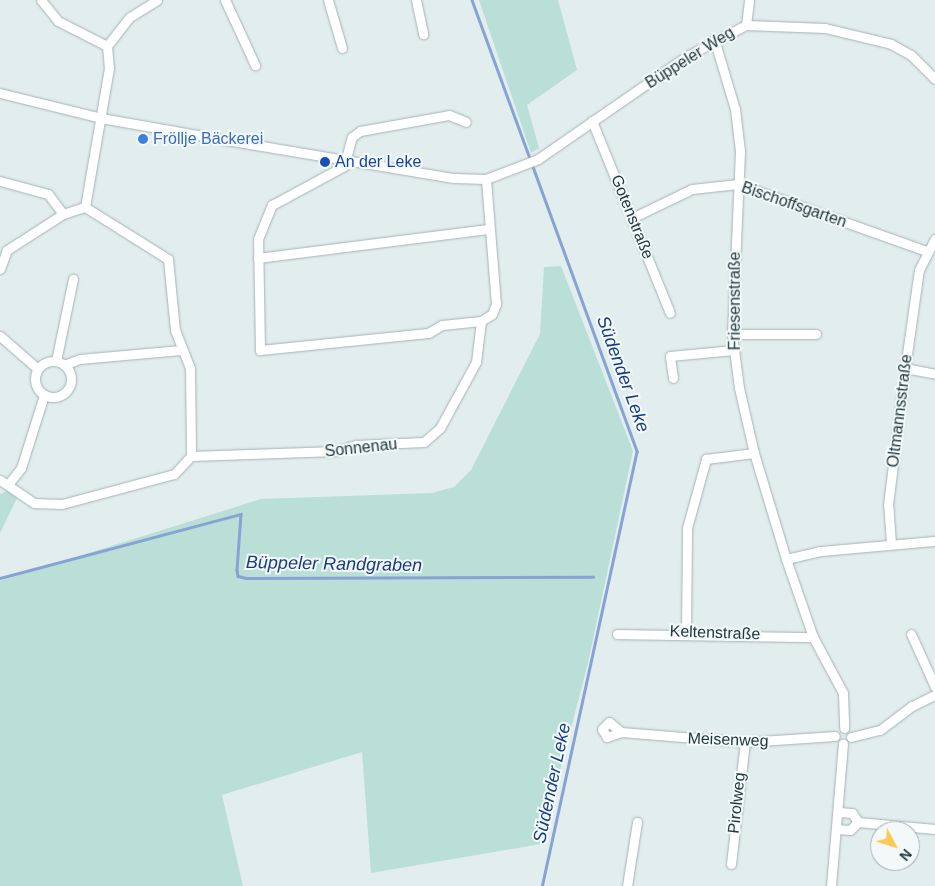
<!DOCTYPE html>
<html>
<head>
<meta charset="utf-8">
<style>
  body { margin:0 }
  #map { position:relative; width:935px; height:886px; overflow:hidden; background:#e2eded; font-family:Helvetica,sans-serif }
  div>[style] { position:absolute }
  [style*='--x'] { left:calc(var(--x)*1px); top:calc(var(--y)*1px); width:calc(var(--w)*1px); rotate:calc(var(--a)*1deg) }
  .green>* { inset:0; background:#badfd6 }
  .stream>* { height:2.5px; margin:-1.25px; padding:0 1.25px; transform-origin:1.25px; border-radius:1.25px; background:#87a3d5 }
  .roads { filter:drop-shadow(0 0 1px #a4b3b5) drop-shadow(0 0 1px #a4b3b5) }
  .street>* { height:9px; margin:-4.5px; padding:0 4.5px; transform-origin:4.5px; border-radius:4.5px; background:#fff }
  .street>.ring { margin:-4.5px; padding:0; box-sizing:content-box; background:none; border:9px solid #fff; border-radius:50% }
  .dots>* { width:14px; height:14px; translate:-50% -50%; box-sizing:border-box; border:2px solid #f3f9f9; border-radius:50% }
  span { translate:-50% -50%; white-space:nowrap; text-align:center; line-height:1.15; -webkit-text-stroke:4px #f3f9f9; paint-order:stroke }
  .street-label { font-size:16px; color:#21393f }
  .shop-label { font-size:16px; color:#366cbe }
  .left { translate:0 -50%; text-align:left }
  .transit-label { font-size:16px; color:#164399 }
  .water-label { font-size:18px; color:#183c7e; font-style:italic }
  .north { position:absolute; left:870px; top:821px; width:50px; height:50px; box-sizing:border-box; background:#f3f9f9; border:1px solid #9facaf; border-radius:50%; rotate:130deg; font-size:14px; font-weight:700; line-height:20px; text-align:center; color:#21393f }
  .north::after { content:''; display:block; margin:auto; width:18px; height:22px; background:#f9cb54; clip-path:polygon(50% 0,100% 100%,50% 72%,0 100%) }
</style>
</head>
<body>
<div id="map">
  <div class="green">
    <i style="clip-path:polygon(479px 0,558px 0,577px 70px,527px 105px,539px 148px,531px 153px)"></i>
    <i style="clip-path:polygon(561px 266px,633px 451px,588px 663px,541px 844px,371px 873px,362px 752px,222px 795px,243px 886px,0 886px,0 581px,261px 499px,432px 493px,454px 487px,471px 470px,540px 334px,544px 267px)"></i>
    <i style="clip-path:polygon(7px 491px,17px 498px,0 533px,0 494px)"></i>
  </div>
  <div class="stream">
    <i style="--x:472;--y:0;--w:481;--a:69.9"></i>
    <i style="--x:637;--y:452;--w:444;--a:102.3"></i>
    <i style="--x:0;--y:578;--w:249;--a:-14.9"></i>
    <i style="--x:241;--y:514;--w:56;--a:94.1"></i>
    <i style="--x:237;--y:570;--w:6;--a:81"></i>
    <i style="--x:238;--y:576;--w:8;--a:14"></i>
    <i style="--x:246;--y:578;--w:347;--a:-0.2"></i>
  </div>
  <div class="roads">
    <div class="street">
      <i style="--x:41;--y:0;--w:27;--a:51"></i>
      <i style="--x:58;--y:21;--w:55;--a:27"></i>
      <i style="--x:107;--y:46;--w:22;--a:85"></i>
      <i style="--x:109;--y:68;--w:141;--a:99.8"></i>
      <i style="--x:225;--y:0;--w:72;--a:65.2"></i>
      <i style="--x:328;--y:0;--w:50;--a:73.7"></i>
      <i style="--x:416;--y:0;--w:35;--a:78"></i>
      <i style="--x:746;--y:25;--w:25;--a:-83"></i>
      <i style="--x:714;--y:39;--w:73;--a:73.3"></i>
      <i style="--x:735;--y:109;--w:42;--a:83.2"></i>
      <i style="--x:740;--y:151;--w:183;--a:92.5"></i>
      <i style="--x:732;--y:334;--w:54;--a:82.6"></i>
      <i style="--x:739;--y:388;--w:67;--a:77"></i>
      <i style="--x:754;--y:453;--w:111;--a:73.2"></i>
      <i style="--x:786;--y:559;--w:83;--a:70.9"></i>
      <i style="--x:813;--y:637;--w:64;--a:61.8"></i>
      <i style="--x:843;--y:693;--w:35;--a:88"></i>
      <i style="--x:107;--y:46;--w:37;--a:-52"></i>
      <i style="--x:130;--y:17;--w:32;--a:-32"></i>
      <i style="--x:0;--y:93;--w:104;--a:13.9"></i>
      <i style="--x:101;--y:118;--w:115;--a:10"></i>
      <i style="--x:214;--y:138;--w:243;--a:9.5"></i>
      <i style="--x:454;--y:178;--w:32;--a:2"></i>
      <i style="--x:486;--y:179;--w:56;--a:-21"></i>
      <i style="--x:538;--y:159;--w:181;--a:-34.7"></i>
      <i style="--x:687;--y:56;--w:67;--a:-27.7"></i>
      <i style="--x:746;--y:25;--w:79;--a:2.2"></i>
      <i style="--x:825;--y:28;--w:68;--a:13.6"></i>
      <i style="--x:891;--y:44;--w:23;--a:29"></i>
      <i style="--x:911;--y:55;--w:34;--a:45"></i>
      <i style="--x:592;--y:121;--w:207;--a:67.9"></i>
      <i style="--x:0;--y:181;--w:50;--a:15.2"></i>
      <i style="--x:48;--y:194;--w:25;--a:53"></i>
      <i style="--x:634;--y:217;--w:64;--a:-25.8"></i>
      <i style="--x:692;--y:189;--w:46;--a:-6.2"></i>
      <i style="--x:738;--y:184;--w:200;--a:19.6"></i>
      <i style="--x:258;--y:258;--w:233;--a:-7.2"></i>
      <i style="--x:0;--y:269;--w:20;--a:-70"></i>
      <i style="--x:7;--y:250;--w:67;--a:-32.7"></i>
      <i style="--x:63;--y:214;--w:23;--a:-18"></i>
      <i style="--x:85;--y:207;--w:98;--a:32.1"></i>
      <i style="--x:168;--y:259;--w:71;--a:84.4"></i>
      <i style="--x:175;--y:330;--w:41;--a:68.5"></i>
      <i style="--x:190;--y:368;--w:88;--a:89.3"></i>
      <i style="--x:191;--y:456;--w:25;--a:133"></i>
      <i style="--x:174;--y:474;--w:116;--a:165"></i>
      <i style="--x:62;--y:504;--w:28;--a:-178"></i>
      <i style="--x:34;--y:503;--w:41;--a:-145.9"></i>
      <i style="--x:481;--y:321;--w:13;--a:-32"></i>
      <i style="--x:492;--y:314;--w:11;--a:-68"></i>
      <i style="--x:496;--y:304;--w:125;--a:-94.6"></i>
      <i style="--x:732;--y:334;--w:84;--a:0"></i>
      <i style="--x:0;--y:336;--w:50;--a:41"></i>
      <i style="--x:56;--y:361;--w:84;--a:-78.3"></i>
      <i class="ring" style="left:35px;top:361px;width:27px;height:27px"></i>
      <i style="--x:64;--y:365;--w:17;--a:-21"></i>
      <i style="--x:80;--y:359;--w:101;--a:-5.1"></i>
      <i style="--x:905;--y:368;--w:31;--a:11"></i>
      <i style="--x:673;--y:378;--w:22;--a:-98"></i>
      <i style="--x:670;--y:356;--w:64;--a:-5.4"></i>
      <i style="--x:191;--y:456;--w:145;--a:-2"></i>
      <i style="--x:336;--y:451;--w:21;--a:-17"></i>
      <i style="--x:356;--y:445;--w:68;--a:-2.5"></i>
      <i style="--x:424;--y:442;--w:21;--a:-41"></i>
      <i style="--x:440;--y:428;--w:75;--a:-61.4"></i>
      <i style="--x:476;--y:362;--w:41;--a:-83"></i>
      <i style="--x:481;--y:321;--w:39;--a:174"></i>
      <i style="--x:442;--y:325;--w:16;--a:150"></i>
      <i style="--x:428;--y:333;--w:169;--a:174.2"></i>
      <i style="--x:260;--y:350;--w:111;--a:-91"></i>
      <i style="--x:258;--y:239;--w:37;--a:-68"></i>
      <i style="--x:272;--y:205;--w:82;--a:-28.4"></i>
      <i style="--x:344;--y:166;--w:30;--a:-75"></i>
      <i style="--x:352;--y:137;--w:10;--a:-37"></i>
      <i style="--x:360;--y:131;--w:90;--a:-10.2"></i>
      <i style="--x:449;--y:115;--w:18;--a:22"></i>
      <i style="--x:10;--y:482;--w:18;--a:-52"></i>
      <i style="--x:21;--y:468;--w:77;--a:-72.5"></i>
      <i style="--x:891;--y:544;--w:39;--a:-94"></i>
      <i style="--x:888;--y:505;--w:138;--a:-82.9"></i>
      <i style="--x:905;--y:368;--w:99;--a:-81.9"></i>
      <i style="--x:919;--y:270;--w:35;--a:-63"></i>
      <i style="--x:786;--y:559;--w:35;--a:-13"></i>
      <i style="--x:820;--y:551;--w:115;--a:-5"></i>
      <i style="--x:686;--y:631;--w:103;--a:-89.4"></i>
      <i style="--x:687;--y:528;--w:72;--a:-74.6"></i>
      <i style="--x:706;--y:459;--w:48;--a:-7.1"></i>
      <i style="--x:617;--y:634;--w:196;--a:0.9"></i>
      <i style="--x:911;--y:634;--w:58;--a:65.6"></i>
      <i style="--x:621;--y:732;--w:15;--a:160"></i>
      <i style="--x:607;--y:737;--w:9;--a:-122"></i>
      <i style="--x:602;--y:729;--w:10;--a:-45"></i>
      <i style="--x:609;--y:722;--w:16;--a:40"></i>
      <i style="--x:621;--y:732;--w:124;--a:4.6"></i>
      <i style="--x:745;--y:742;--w:90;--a:-3.8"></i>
      <i style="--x:851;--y:737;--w:30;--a:-14"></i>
      <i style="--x:880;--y:730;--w:40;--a:-37"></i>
      <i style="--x:912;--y:706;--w:25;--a:-26"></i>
      <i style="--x:838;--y:812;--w:14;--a:4"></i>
      <i style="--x:852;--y:813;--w:11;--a:56"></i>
      <i style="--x:858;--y:822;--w:77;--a:5.2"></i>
      <i style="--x:837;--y:829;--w:13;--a:4"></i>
      <i style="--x:850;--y:830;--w:11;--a:-45"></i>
      <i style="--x:731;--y:864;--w:123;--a:-83.5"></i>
      <i style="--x:627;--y:886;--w:65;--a:-81.1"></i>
      <i style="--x:831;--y:886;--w:143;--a:-85.2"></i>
    </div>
  </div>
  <div class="dots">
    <i style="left:143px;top:139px;background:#3f7fe0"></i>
    <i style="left:325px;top:162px;background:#1a4fb4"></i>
  </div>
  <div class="street-label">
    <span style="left:690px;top:58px;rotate:-32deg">Büppeler Weg</span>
    <span style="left:794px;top:205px;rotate:19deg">Bischoffsgarten</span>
    <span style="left:632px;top:217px;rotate:68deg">Gotenstraße</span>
    <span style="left:735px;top:301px;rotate:-90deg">Friesenstraße</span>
    <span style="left:900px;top:411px;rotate:-83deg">Oltmannsstraße</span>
    <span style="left:361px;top:448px;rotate:-6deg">Sonnenau</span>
    <span style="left:715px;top:633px;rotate:2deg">Keltenstraße</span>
    <span style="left:728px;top:740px;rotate:2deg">Meisenweg</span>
    <span style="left:737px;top:803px;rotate:-84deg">Pirolweg</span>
  </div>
  <div class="shop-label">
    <span class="left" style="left:153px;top:139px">Fröllje Bäckerei</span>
  </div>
  <div class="transit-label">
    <span class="left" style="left:335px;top:162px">An der Leke</span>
  </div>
  <div class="water-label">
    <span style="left:623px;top:374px;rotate:70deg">Südender Leke</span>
    <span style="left:334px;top:564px;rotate:1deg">Büppeler Randgraben</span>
    <span style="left:552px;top:783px;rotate:-78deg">Südender Leke</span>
  </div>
  <div class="north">N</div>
</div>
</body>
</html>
